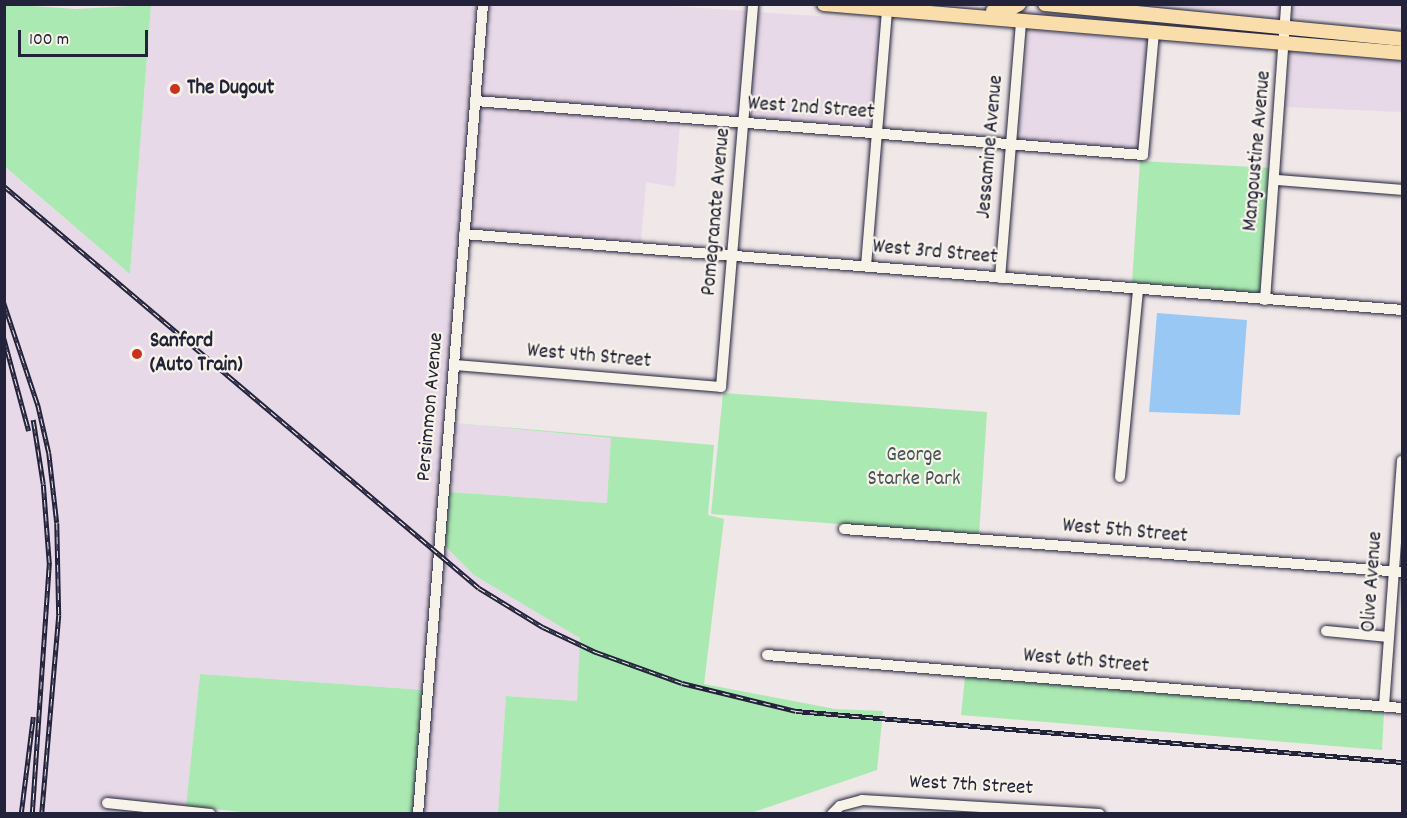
<!DOCTYPE html>
<html>
<head>
<meta charset="utf-8">
<style>
  body { margin:0 }
  #map { position:relative; width:1407px; height:818px; overflow:hidden; background:#f0e7e8; font-family:Dekko,sans-serif }
  div>[style] { position:absolute }
  [style*='--x'] { left:calc(var(--x)*1px); top:calc(var(--y)*1px); width:calc(var(--w)*1px); rotate:calc(var(--a)*1deg) }
  .built>* { inset:0; background:#e8d9e8 }
  .green>* { inset:0; background:#aae9b1 }
  .water>* { inset:0; background:#9ac8f5 }
  .roads { filter:drop-shadow(0 0 2px #22223b) drop-shadow(0 0 2px #22223b) }
  .minor>* { height:10px; margin:-5px; padding:0 5px; transform-origin:5px; border-radius:5px; background:#f7f3e8 }
  .major>* { height:14px; margin:-7px; padding:0 7px; transform-origin:7px; border-radius:7px; background:#f9ddab }
  .rail>* { height:4.5px; margin-top:-2.25px; transform-origin:0; background:repeating-linear-gradient(90deg,#f7f3e8 0 7px,#22223b 0 14px); box-sizing:border-box; border-block:2px solid #22223b }
  .dots>* { width:16px; height:16px; translate:-50% -50%; box-sizing:border-box; border:3px solid #f7f3e8; border-radius:50% }
  span { translate:-50% -50%; white-space:nowrap; text-align:center; line-height:1.15; -webkit-text-stroke:4.5px #f7f3e8; paint-order:stroke }
  .poi-label { font-size:21px; color:#22223b; font-weight:700 }
  .left { translate:0 -50%; text-align:left }
  .street-label { font-size:21px; color:#22223b }
  .park-label { font-size:21px; color:#445458 }
  .frame { position:absolute; inset:0; border:6px solid #22223b; pointer-events:none }
  .scale { position:absolute; left:18px; top:30px; width:130px; height:27px; box-sizing:border-box; border:3px solid #22223b; border-top:0; padding-left:8px; font-size:18px; line-height:21px; white-space:nowrap; color:#22223b; -webkit-text-stroke:4px #f7f3e8; paint-order:stroke }
</style>
</head>
<body>
<div id="map">
  <div class="built">
    <i style="clip-path:polygon(642px 4px,748px 11px,739px 118px,480px 97px,488px 5px)"></i>
    <i style="clip-path:polygon(1155px 4px,1282px 5px,1281px 15px)"></i>
    <i style="clip-path:polygon(151px 5px,479px 5px,423px 690px,200px 674px,186px 806px,104px 798px,103px 808px,158px 813px,5px 813px,4px 167px,130px 274px)"></i>
    <i style="clip-path:polygon(1291px 5px,1402px 5px,1402px 25px,1290px 16px)"></i>
    <i style="clip-path:polygon(756px 12px,882px 20px,873px 128px,748px 119px)"></i>
    <i style="clip-path:polygon(1029px 30px,1149px 40px,1139px 149px,1018px 139px)"></i>
    <i style="clip-path:polygon(1290px 51px,1402px 60px,1402px 112px,1286px 107px)"></i>
    <i style="clip-path:polygon(480px 107px,680px 124px,675px 187px,646px 182px,641px 243px,469px 229px)"></i>
    <i style="clip-path:polygon(454px 423px,611px 438px,608px 503px,448px 492px)"></i>
    <i style="clip-path:polygon(444px 545px,474px 575px,580px 637px,577px 701px,506px 696px,498px 813px,423px 814px)"></i>
  </div>
  <div class="green">
    <i style="clip-path:polygon(5px 4px,76px 9px,151px 5px,130px 274px,5px 167px)"></i>
    <i style="clip-path:polygon(1140px 161px,1273px 168px,1261px 294px,1132px 283px)"></i>
    <i style="clip-path:polygon(723px 393px,987px 412px,979px 535px,711px 514px)"></i>
    <i style="clip-path:polygon(454px 423px,714px 445px,708px 515px,724px 519px,704px 684px,835px 709px,883px 711px,877px 770px,751px 813px,498px 813px,506px 696px,577px 701px,580px 638px,474px 575px,444px 545px,448px 492px,607px 503px,611px 438px)"></i>
    <i style="clip-path:polygon(200px 674px,423px 690px,414px 813px,261px 814px,186px 806px)"></i>
    <i style="clip-path:polygon(965px 677px,1384px 712px,1382px 750px,961px 715px)"></i>
  </div>
  <div class="water">
    <i style="clip-path:polygon(1157px 313px,1247px 320px,1240px 415px,1149px 412px)"></i>
  </div>
  <div class="roads">
    <div class="minor">
      <i style="--x:476;--y:101;--w:669;--a:4.63"></i>
      <i style="--x:1143;--y:155;--w:123;--a:-84.9"></i>
      <i style="--x:1276;--y:180;--w:126;--a:4.5"></i>
      <i style="--x:464;--y:234;--w:941;--a:4.63"></i>
      <i style="--x:866;--y:266;--w:259;--a:-85.3"></i>
      <i style="--x:1000;--y:278;--w:259;--a:-85.3"></i>
      <i style="--x:1265;--y:300;--w:297;--a:-85.9"></i>
      <i style="--x:454;--y:365;--w:268;--a:4.7"></i>
      <i style="--x:721;--y:387;--w:384;--a:-85.2"></i>
      <i style="--x:1120;--y:477;--w:189;--a:-84.5"></i>
      <i style="--x:844;--y:529;--w:560;--a:4.41"></i>
      <i style="--x:1326;--y:631;--w:63;--a:5.4"></i>
      <i style="--x:767;--y:655;--w:637;--a:4.77"></i>
      <i style="--x:1384;--y:706;--w:246;--a:-85.8"></i>
      <i style="--x:107;--y:803;--w:104;--a:6.1"></i>
      <i style="--x:418;--y:814;--w:813;--a:-85.41"></i>
      <i style="--x:832;--y:814;--w:11;--a:-45"></i>
      <i style="--x:840;--y:806;--w:23;--a:-15"></i>
      <i style="--x:862;--y:800;--w:238;--a:3.4"></i>
    </div>
    <div class="major">
      <i style="--x:824;--y:4;--w:580;--a:4.85"></i>
      <i style="--x:1045;--y:4;--w:359;--a:5.6"></i>
      <i style="--x:993;--y:11;--w:11;--a:5"></i>
      <i style="--x:1004;--y:12;--w:17;--a:-28"></i>
    </div>
  </div>
  <div class="rail">
    <i style="--x:4;--y:186;--w:622;--a:40.24"></i>
    <i style="--x:479;--y:588;--w:75;--a:31.4"></i>
    <i style="--x:543;--y:627;--w:59;--a:25.3"></i>
    <i style="--x:596;--y:652;--w:91;--a:19.8"></i>
    <i style="--x:682;--y:683;--w:117;--a:13.8"></i>
    <i style="--x:796;--y:711;--w:608;--a:4.81"></i>
    <i style="--x:4;--y:303;--w:108;--a:71.6"></i>
    <i style="--x:38;--y:405;--w:49;--a:77.1"></i>
    <i style="--x:49;--y:453;--w:70;--a:83.5"></i>
    <i style="--x:57;--y:523;--w:92;--a:88.8"></i>
    <i style="--x:59;--y:615;--w:200;--a:94.9"></i>
    <i style="--x:4;--y:338;--w:96;--a:75"></i>
    <i style="--x:21;--y:814;--w:98;--a:-82.9"></i>
    <i style="--x:32;--y:814;--w:252;--a:-86.1"></i>
    <i style="--x:49;--y:563;--w:79;--a:-94.3"></i>
    <i style="--x:43;--y:484;--w:65;--a:-98.9"></i>
  </div>
  <div class="dots">
    <i style="left:175px;top:89px;background:#c8321e"></i>
    <i style="left:137px;top:354px;background:#c8321e"></i>
  </div>
  <div class="poi-label">
    <span class="left" style="left:187px;top:89px">The Dugout</span>
    <span class="left" style="left:150px;top:354px">Sanford<br>(Auto Train)</span>
  </div>
  <div class="street-label">
    <span style="left:811px;top:109px;rotate:4deg">West 2nd Street</span>
    <span style="left:991px;top:147px;rotate:-85deg">Jessamine Avenue</span>
    <span style="left:1258px;top:151px;rotate:-85deg">Mangoustine Avenue</span>
    <span style="left:717px;top:212px;rotate:-85deg">Pomegranate Avenue</span>
    <span style="left:935px;top:253px;rotate:5deg">West 3rd Street</span>
    <span style="left:589px;top:357px;rotate:5deg">West 4th Street</span>
    <span style="left:431px;top:407px;rotate:-85deg">Persimmon Avenue</span>
    <span style="left:1125px;top:532px;rotate:5deg">West 5th Street</span>
    <span style="left:1373px;top:582px;rotate:-86deg">Olive Avenue</span>
    <span style="left:1086px;top:662px;rotate:5deg">West 6th Street</span>
    <span style="left:971px;top:786px;rotate:3deg">West 7th Street</span>
  </div>
  <div class="park-label">
    <span style="left:914px;top:468px">George<br>Starke Park</span>
  </div>
  <div class="frame"></div>
  <div class="scale">100 m</div>
</div>
</body>
</html>
